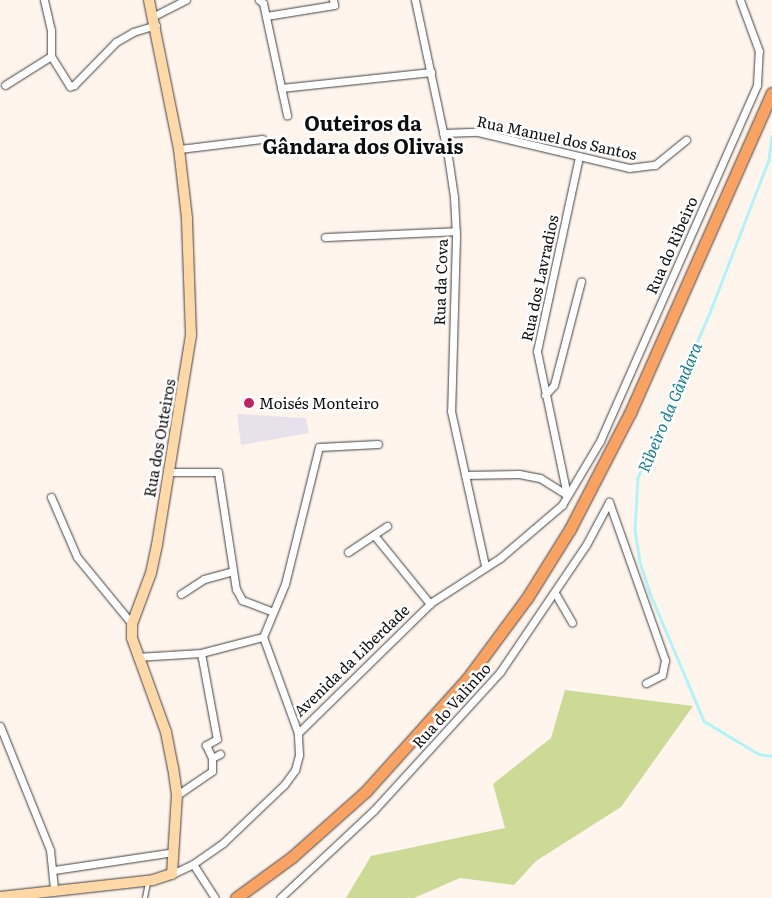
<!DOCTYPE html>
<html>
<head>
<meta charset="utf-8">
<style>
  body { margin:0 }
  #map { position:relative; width:772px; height:898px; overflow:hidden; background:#fff5ed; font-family:Literata,serif }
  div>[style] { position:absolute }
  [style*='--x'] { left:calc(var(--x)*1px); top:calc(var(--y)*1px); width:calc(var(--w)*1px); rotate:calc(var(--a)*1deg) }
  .industrial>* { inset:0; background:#e7e1ec }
  .forest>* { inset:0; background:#ccda96 }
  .stream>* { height:2.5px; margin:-1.25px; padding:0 1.25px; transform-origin:1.25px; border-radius:1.25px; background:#b1f4f7 }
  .roads { filter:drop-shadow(0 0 1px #404040) drop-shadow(0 0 1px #404040) }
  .lane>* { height:4px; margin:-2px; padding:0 2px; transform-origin:2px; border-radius:2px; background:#fff }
  .street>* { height:7px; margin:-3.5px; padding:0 3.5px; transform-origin:3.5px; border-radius:3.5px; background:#fff }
  .secondary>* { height:10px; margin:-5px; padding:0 5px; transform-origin:5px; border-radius:5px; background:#ffd8a8 }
  .primary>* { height:11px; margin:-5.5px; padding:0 5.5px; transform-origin:5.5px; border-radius:5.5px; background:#faa262 }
  .dots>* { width:14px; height:14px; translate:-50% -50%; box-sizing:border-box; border:2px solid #fff; border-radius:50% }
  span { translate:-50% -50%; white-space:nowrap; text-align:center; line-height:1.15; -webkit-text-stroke:5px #fff; paint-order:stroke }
  .street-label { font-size:15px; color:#0d0d0d }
  .poi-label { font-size:15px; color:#0d0d0d }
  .left { translate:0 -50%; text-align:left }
  .water-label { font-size:16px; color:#147f8b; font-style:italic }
  .district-label { font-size:20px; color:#0d0d0d; font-weight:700 }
</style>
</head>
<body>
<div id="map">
  <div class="industrial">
    <i style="clip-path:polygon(237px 414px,306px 418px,309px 433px,241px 445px)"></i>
  </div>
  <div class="forest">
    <i style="clip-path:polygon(565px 690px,693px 706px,621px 807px,536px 861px,514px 885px,460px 878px,414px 898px,346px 898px,371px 856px,505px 828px,493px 784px,551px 738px)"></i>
  </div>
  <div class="stream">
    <i style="--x:772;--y:136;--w:24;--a:97"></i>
    <i style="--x:769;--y:160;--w:164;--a:111.1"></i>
    <i style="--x:710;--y:313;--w:180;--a:113.6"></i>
    <i style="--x:638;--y:478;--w:52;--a:93.3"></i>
    <i style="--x:635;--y:530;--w:32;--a:81"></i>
    <i style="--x:640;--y:562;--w:33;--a:72"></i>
    <i style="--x:650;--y:593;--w:139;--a:67.1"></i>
    <i style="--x:704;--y:721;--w:64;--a:31"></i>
    <i style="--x:759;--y:754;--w:13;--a:9"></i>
  </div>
  <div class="roads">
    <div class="lane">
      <i style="--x:145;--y:898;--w:15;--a:-79"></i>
    </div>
    <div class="street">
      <i style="--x:44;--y:0;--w:31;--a:77"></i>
      <i style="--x:51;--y:30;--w:26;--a:90"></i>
      <i style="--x:51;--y:56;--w:36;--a:58"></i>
      <i style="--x:70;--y:86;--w:4;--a:-14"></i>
      <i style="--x:74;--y:85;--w:60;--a:-45.7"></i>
      <i style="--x:116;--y:42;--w:20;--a:-30"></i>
      <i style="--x:133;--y:32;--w:24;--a:-17"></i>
      <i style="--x:259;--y:0;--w:5;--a:37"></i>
      <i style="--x:263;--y:3;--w:115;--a:77.9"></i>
      <i style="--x:415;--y:0;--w:153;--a:78"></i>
      <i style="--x:447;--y:150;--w:48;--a:81.5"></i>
      <i style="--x:454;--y:197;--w:40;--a:87.1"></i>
      <i style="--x:456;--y:237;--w:174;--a:91.6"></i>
      <i style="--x:451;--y:411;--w:158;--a:77.6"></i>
      <i style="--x:154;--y:16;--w:36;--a:-27"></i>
      <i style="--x:266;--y:16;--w:69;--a:-9.2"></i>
      <i style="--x:334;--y:5;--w:5;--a:-101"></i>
      <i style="--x:5;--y:85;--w:54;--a:-32.2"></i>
      <i style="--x:281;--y:88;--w:151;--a:-6.1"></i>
      <i style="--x:443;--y:133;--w:35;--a:-2"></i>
      <i style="--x:478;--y:132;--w:155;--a:13.4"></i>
      <i style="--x:629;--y:168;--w:26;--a:-7"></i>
      <i style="--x:655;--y:165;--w:40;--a:-39"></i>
      <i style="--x:179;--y:149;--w:84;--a:-6.9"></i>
      <i style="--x:325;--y:237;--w:131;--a:-2.6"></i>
      <i style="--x:545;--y:395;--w:13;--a:-48"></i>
      <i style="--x:554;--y:385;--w:107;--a:-75.4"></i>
      <i style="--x:167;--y:472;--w:51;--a:0"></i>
      <i style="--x:218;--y:472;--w:118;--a:81.3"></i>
      <i style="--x:236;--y:589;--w:13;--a:61"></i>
      <i style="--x:242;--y:600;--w:33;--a:21"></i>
      <i style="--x:465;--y:475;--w:54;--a:-1.1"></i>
      <i style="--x:519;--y:474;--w:21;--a:11"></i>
      <i style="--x:540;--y:478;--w:32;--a:32"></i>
      <i style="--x:567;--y:495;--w:147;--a:-101.8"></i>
      <i style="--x:537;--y:351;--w:199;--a:-77.8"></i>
      <i style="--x:51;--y:497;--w:65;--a:66.6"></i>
      <i style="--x:77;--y:557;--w:87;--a:50.6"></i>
      <i style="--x:609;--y:502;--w:168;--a:70.5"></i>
      <i style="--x:665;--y:660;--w:15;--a:101"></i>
      <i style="--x:662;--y:675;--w:18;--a:153"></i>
      <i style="--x:374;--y:535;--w:89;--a:50.9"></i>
      <i style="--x:348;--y:552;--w:47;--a:-33.7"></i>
      <i style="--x:555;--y:593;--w:34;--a:60"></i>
      <i style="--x:181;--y:594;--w:27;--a:-33"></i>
      <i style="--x:204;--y:579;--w:30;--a:-15"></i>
      <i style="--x:263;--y:637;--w:57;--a:-67.5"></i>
      <i style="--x:285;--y:584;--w:141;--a:-76.1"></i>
      <i style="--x:319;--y:447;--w:59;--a:-2.9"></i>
      <i style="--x:201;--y:653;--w:87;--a:79.5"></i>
      <i style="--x:217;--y:739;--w:13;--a:151"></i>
      <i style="--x:206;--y:745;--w:14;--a:65"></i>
      <i style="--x:137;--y:657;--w:64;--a:-3.6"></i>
      <i style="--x:201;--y:653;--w:64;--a:-14.5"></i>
      <i style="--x:0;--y:726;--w:134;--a:68"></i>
      <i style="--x:50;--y:850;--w:39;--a:84"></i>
      <i style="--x:298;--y:733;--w:187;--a:-44.4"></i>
      <i style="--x:432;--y:602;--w:81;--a:-32.9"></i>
      <i style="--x:500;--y:558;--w:82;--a:-40.5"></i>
      <i style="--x:562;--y:505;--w:74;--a:-59.3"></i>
      <i style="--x:600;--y:441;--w:389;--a:-66.2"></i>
      <i style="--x:757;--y:85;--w:34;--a:-87"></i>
      <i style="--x:759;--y:51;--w:54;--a:-110.4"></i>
      <i style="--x:177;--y:795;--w:42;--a:-34.4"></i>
      <i style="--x:212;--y:771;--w:13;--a:-90"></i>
      <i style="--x:212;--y:758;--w:9;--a:-27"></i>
      <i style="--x:193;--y:864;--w:40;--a:57.1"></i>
      <i style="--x:54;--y:870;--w:121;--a:-8.5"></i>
      <i style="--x:172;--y:874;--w:23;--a:-25"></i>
      <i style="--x:193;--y:864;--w:37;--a:-35"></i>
      <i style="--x:223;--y:843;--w:84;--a:-43.6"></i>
      <i style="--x:284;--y:785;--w:19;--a:-54"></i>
      <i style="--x:295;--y:770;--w:16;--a:-75"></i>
      <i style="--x:299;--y:755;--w:22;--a:-93"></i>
      <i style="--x:298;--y:733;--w:102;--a:-110"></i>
      <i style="--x:280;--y:898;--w:129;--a:-43.1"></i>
      <i style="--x:374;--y:810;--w:187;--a:-47.6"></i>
      <i style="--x:500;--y:672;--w:153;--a:-55.9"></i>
      <i style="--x:586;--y:545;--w:49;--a:-61.9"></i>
    </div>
    <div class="secondary">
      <i style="--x:0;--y:897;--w:154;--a:-6.3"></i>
      <i style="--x:153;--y:880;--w:20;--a:-18"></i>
      <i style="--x:172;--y:874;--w:79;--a:-86.4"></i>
      <i style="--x:177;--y:795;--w:27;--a:-98"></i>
      <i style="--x:173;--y:768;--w:37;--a:-101"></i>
      <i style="--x:166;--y:732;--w:100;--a:-109.9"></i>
      <i style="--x:132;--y:638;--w:14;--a:-90"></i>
      <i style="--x:132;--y:624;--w:54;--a:-69.6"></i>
      <i style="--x:151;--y:573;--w:29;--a:-78"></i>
      <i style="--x:157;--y:545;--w:213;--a:-80.8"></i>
      <i style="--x:191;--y:335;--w:117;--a:-92"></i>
      <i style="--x:187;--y:218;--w:69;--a:-96.6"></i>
      <i style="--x:179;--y:149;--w:152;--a:-101.4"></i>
    </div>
    <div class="primary">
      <i style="--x:236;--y:898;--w:69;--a:-36.2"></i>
      <i style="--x:292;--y:857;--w:99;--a:-41.7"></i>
      <i style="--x:366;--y:791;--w:151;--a:-48"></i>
      <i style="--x:467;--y:679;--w:101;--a:-53.5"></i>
      <i style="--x:527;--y:598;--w:81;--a:-58.1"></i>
      <i style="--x:570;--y:529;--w:131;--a:-62.7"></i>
      <i style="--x:630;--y:413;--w:350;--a:-66.1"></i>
    </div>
  </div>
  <div class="dots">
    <i style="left:249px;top:403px;background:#be245f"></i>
  </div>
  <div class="street-label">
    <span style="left:557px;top:137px;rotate:12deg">Rua Manuel dos Santos</span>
    <span style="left:671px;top:245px;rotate:-66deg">Rua do Ribeiro</span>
    <span style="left:539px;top:278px;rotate:-78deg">Rua dos Lavradios</span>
    <span style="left:440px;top:282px;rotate:-88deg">Rua da Cova</span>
    <span style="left:159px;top:438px;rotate:-80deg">Rua dos Outeiros</span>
    <span style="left:351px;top:660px;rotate:-44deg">Avenida da Liberdade</span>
    <span style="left:451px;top:705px;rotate:-48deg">Rua do Valinho</span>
  </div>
  <div class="poi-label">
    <span class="left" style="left:259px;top:403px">Moisés Monteiro</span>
  </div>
  <div class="water-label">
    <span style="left:669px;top:407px;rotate:-67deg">Ribeiro da Gândara</span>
  </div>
  <div class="district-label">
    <span style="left:363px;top:134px">Outeiros da<br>Gândara dos Olivais</span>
  </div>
</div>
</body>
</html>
